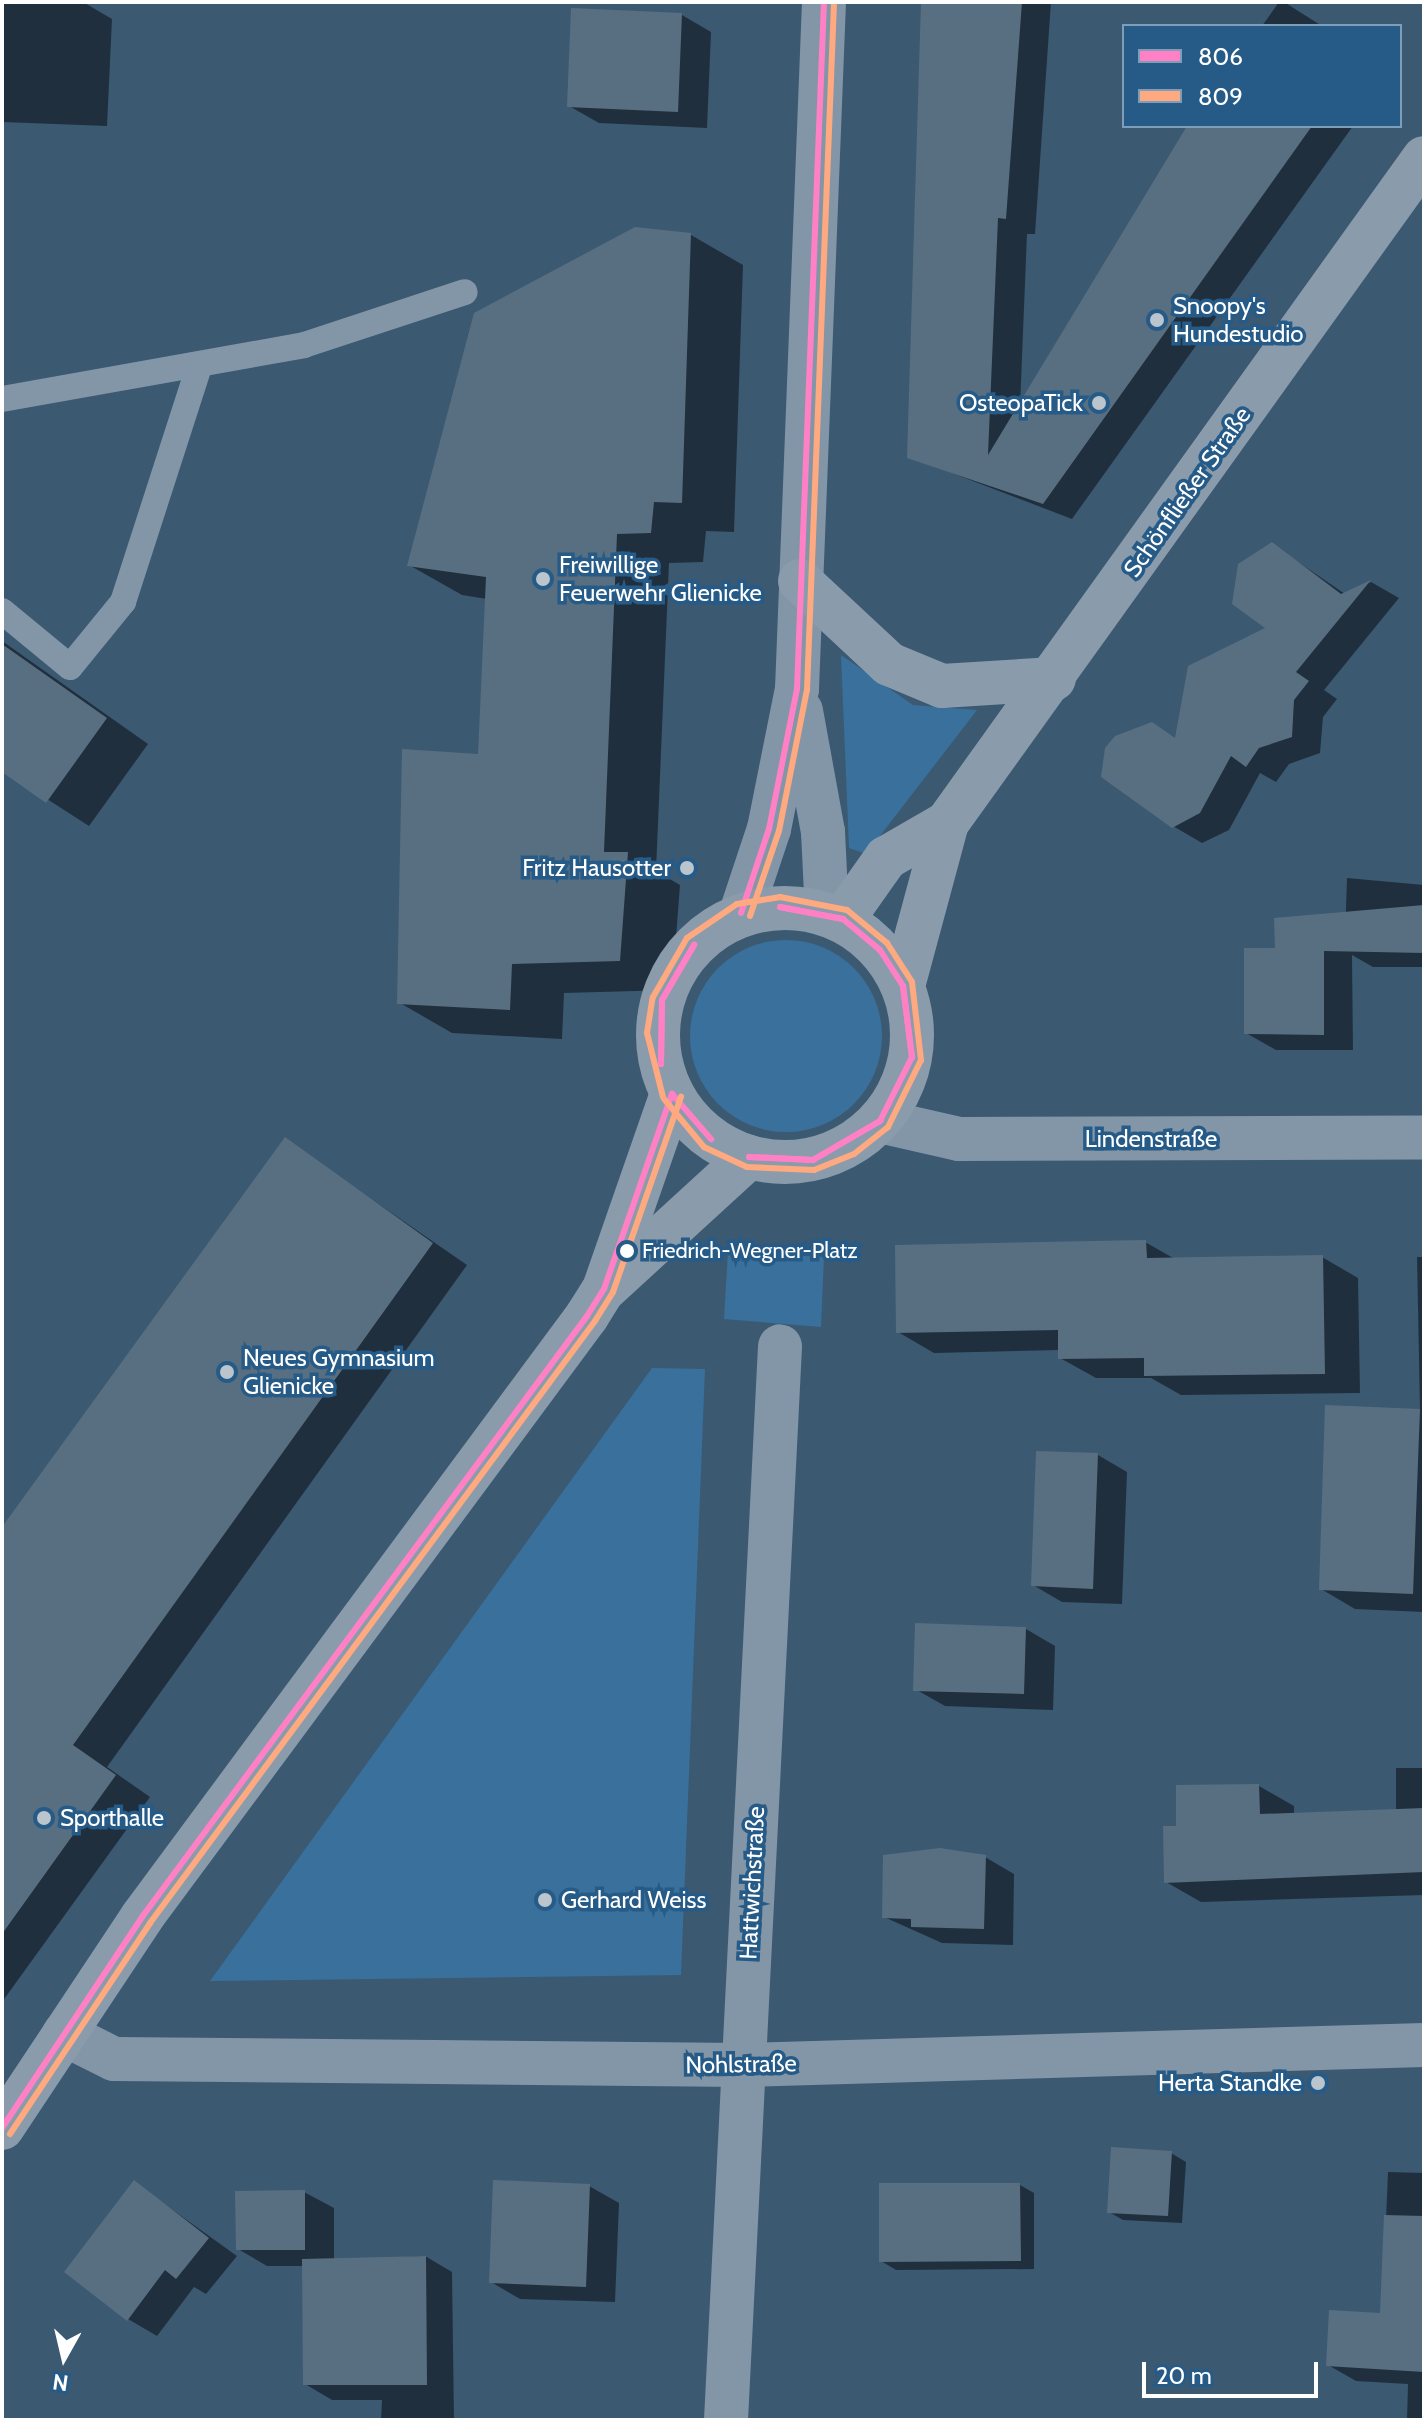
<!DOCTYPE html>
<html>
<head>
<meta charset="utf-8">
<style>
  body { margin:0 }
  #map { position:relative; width:1426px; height:2422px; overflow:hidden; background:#3c5972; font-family:Cabin,sans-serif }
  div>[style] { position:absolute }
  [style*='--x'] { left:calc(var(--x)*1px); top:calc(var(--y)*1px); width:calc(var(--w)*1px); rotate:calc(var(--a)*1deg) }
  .green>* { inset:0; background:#39709c }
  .round { border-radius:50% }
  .shadow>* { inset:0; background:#0007 }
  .building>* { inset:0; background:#586f82 }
  .lane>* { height:26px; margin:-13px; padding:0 13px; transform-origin:13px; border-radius:13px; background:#8396a7 }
  .street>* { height:44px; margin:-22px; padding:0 22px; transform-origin:22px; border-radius:22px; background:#8396a7 }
  .secondary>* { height:44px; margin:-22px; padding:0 22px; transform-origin:22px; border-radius:22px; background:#8a9cac }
  .secondary>.ring { margin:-22px; padding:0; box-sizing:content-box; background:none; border:44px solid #8a9cac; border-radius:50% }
  .bus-1>* { height:6px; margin:-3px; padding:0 3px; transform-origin:3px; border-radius:3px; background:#ff80c5 }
  .bus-2>* { height:6px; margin:-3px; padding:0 3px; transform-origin:3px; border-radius:3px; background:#ffa980 }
  .dots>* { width:22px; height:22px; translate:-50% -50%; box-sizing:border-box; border:4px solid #265b88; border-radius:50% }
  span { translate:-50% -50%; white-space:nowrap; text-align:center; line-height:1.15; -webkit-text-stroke:7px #265b88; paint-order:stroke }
  .bus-label { font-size:22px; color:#fff }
  .left { translate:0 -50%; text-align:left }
  .poi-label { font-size:24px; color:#fff }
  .right { translate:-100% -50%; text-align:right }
  .street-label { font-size:24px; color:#fff }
  .frame { position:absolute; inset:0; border:4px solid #fff; pointer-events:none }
  .legend { position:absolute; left:1122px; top:24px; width:280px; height:104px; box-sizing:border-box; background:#265b88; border:2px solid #7d9db8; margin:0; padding:10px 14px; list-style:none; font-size:24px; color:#fff }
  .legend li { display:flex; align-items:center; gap:16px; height:40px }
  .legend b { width:40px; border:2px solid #7d9db8 }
  .north { position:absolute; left:24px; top:2318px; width:80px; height:80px; -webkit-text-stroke:6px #265b88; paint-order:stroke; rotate:188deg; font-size:22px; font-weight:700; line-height:32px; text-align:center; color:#fff }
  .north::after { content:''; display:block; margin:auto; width:28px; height:36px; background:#fff; clip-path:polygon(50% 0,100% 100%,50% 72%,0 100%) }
  .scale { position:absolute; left:1142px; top:2362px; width:176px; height:36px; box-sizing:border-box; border:4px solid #fff; border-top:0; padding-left:10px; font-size:24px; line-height:28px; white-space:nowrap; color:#fff; -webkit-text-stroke:6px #265b88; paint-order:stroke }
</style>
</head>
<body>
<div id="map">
  <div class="green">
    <i style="clip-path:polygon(841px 655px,913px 705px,977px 710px,866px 854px,849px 848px)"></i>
    <i class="round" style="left:690px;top:940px;width:192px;height:192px"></i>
    <i style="clip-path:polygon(728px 1251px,824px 1257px,821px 1327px,724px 1319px)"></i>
    <i style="clip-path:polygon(652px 1368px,705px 1369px,681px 1975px,210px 1981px)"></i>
  </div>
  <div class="shadow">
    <i style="clip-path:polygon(2px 2px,83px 2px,112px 19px,107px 126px,2px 122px)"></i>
    <i style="clip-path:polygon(923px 2px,1051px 2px,1035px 234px,1027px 234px,1020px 407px,1191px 126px,1353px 126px,1072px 519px,910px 457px)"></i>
    <i style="clip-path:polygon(1279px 2px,1284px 2px,1322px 26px,1262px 26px)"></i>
    <i style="clip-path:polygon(682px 15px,711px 32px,707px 128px,599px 123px,569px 106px)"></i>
    <i style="clip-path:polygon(691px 235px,743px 265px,734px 532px,706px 531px,703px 562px,669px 563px,656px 871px,680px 885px,672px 990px,564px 993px,562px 1039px,452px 1033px,400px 1003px,480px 756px,487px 599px,462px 595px,409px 565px,476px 314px)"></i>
    <i style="clip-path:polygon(1272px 544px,1345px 594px,1371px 582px,1399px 598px,1324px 690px,1337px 699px,1323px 717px,1320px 753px,1289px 764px,1276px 782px,1260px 773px,1229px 830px,1202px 843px,1173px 826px,1177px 739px,1269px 628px,1240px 565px)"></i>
    <i style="clip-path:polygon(2px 641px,148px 744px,89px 826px,2px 770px)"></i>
    <i style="clip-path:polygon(1347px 878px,1424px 885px,1424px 967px,1373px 967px,1352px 955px,1353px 1050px,1276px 1050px,1246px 1033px,1280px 950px,1345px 937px)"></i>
    <i style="clip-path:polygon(286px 1140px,467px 1265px,107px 1767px,150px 1797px,2px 2002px,2px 1531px)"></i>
    <i style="clip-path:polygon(1145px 1242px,1175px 1259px,1322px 1257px,1358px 1278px,1360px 1393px,1181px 1395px,1151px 1378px,1096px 1378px,1060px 1358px,1060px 1350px,934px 1353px,898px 1332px)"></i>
    <i style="clip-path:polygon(1417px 1257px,1424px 1257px,1424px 1612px,1355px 1609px,1321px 1589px,1420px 1411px)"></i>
    <i style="clip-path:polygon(1098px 1455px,1127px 1472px,1122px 1604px,1062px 1602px,1033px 1585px)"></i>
    <i style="clip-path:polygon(1026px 1629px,1055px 1646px,1053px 1710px,945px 1706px,915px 1689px)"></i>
    <i style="clip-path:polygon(1396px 1768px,1424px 1768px,1424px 1895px,1201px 1902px,1166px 1882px,1178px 1828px,1259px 1786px,1294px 1806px,1294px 1815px,1396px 1811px)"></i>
    <i style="clip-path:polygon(985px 1857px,1014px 1874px,1013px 1945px,942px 1943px,884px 1917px)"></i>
    <i style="clip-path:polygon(1171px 2153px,1186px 2162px,1182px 2223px,1123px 2220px,1109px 2212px)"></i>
    <i style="clip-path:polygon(1388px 2172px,1424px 2173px,1424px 2420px,1407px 2420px,1408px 2384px,1356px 2381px,1328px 2365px,1382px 2315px)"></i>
    <i style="clip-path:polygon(135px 2183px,237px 2256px,206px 2294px,194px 2287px,157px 2336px,128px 2319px)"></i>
    <i style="clip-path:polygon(1020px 2185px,1034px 2193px,1034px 2269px,896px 2270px,881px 2261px)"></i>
    <i style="clip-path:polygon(589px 2186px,619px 2203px,615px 2302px,520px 2299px,491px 2282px)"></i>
    <i style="clip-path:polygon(304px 2192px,334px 2208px,334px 2260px,425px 2256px,452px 2272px,454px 2420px,381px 2420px,382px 2400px,332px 2400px,305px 2384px,304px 2266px,267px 2266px,238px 2249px)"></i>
  </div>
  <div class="building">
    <i style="clip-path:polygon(921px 2px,1022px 2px,1006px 219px,998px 218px,988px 455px,1187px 126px,1312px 126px,1043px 504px,907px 458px)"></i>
    <i style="clip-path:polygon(571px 8px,682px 13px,678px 112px,567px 107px)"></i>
    <i style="clip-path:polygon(635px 227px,691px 233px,682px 503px,654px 502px,651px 533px,617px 534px,604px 852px,628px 852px,620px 961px,512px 964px,510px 1010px,397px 1004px,402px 749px,478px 754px,486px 577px,407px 566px,474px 313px)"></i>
    <i style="clip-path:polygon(1272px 542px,1341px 594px,1371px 580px,1296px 672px,1309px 681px,1294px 700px,1292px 737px,1259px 748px,1246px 767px,1231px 756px,1200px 813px,1172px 828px,1101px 777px,1105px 748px,1115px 736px,1152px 722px,1175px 738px,1188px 666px,1265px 628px,1232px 604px,1238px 564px)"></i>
    <i style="clip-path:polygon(2px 644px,107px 718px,46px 803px,2px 772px)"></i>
    <i style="clip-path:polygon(1424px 905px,1424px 953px,1324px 951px,1324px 1035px,1244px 1034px,1244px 948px,1275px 948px,1274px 918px)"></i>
    <i style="clip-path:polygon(285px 1137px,433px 1243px,73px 1745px,116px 1775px,2px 1934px,2px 1527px)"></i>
    <i style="clip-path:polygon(1146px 1240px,1147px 1258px,1323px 1255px,1325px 1374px,1144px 1376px,1144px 1358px,1058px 1359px,1058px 1330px,896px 1333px,895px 1245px)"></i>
    <i style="clip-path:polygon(1325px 1405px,1420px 1409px,1413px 1594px,1319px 1590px)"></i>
    <i style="clip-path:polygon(1036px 1451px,1098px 1453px,1093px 1589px,1031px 1586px)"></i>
    <i style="clip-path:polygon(915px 1623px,1026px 1627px,1024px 1694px,913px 1691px)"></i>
    <i style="clip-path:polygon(1259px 1784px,1260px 1814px,1424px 1808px,1424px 1872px,1164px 1883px,1163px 1826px,1176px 1826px,1176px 1785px)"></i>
    <i style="clip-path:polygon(940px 1848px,986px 1855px,984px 1929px,911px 1927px,911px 1919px,882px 1918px,883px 1855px)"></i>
    <i style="clip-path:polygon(1111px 2147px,1172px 2151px,1168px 2216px,1107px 2213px)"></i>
    <i style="clip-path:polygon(134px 2180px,209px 2238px,176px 2279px,165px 2270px,127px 2321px,64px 2272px)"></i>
    <i style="clip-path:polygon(493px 2180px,590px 2184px,586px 2287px,489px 2283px)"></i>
    <i style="clip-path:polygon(879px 2183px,1020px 2183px,1021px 2261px,879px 2262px)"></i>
    <i style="clip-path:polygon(305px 2190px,305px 2250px,236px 2250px,235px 2191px)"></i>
    <i style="clip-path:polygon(1384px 2215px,1424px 2216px,1424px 2372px,1326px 2366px,1329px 2310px,1380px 2313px)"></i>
    <i style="clip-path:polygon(426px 2256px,427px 2385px,303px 2385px,302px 2259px)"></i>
  </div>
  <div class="lane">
    <i style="--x:2;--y:399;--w:307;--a:-10.1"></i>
    <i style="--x:304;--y:345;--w:169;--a:-18.2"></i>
    <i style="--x:2;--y:611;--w:88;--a:39.5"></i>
    <i style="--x:70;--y:667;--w:84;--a:-50.8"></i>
    <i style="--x:123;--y:602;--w:250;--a:-72.1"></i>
  </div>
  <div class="street">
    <i style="--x:801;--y:711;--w:123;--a:79.7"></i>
    <i style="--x:823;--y:832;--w:81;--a:87.2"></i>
    <i style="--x:741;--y:913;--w:89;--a:-71.6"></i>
    <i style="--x:769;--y:829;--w:143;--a:-78.7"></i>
    <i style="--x:797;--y:689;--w:688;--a:-87.75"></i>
    <i style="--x:880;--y:1121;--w:81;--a:12.8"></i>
    <i style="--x:959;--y:1139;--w:465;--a:-0.2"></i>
    <i style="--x:64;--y:2034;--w:56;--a:26.6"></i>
    <i style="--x:114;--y:2059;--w:628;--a:0.55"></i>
    <i style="--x:742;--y:2065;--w:682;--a:-1.68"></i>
    <i style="--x:726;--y:2420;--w:1075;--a:-87.12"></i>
  </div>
  <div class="secondary">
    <i style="--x:800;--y:581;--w:122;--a:43"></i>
    <i style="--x:889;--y:664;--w:57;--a:22.5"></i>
    <i style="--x:942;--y:686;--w:112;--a:-3.6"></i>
    <i class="ring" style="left:658px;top:908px;width:210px;height:210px"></i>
    <i style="--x:843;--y:919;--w:75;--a:-54.8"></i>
    <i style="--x:886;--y:858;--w:70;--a:-29.8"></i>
    <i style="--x:903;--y:986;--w:169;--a:-74.9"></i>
    <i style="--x:947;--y:823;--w:818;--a:-54.35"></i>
    <i style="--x:606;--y:1288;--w:194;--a:-42.5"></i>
    <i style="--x:2;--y:2128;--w:253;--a:-56.4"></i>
    <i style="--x:142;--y:1917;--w:748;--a:-53.48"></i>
    <i style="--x:587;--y:1316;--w:32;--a:-58"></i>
    <i style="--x:604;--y:1289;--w:207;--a:-70.8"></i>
  </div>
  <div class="bus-1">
    <i style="--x:780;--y:907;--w:64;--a:10.8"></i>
    <i style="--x:780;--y:907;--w:64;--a:10.8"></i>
    <i style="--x:741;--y:913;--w:89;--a:-71.6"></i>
    <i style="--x:769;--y:829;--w:143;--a:-78.7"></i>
    <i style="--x:797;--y:689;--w:688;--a:-87.75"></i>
    <i style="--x:843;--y:919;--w:48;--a:40"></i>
    <i style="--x:880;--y:950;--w:43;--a:57.4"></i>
    <i style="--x:903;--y:986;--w:72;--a:82.8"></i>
    <i style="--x:903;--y:986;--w:72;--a:82.8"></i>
    <i style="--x:662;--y:1000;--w:64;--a:-59.8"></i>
    <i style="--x:662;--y:1000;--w:64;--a:-59.8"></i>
    <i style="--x:661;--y:1064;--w:64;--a:-89.1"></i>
    <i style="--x:661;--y:1064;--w:64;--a:-89.1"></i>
    <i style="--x:672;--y:1094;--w:60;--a:49.1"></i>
    <i style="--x:880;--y:1121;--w:72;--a:-63.4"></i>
    <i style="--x:749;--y:1157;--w:64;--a:2.7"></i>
    <i style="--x:749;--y:1157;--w:64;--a:2.7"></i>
    <i style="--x:813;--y:1160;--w:78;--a:-30.2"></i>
    <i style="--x:813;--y:1160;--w:78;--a:-30.2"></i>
    <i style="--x:2;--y:2128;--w:253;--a:-56.4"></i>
    <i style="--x:142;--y:1917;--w:748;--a:-53.48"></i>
    <i style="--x:587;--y:1316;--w:32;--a:-58"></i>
    <i style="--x:604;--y:1289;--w:207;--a:-70.8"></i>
  </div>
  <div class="bus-2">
    <i style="--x:750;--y:916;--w:90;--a:-71.2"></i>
    <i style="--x:779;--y:831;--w:144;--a:-78.8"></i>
    <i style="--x:807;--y:690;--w:689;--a:-87.75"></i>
    <i style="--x:663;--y:1097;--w:66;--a:-104"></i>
    <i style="--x:647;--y:1033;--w:36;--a:-81"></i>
    <i style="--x:653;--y:997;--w:68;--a:-60"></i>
    <i style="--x:687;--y:938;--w:60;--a:-34.2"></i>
    <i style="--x:737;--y:904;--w:44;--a:-9.2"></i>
    <i style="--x:780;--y:897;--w:68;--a:11"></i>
    <i style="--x:847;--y:910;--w:52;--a:39.5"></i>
    <i style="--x:887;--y:943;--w:46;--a:57.3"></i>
    <i style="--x:912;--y:982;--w:79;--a:83.4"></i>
    <i style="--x:921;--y:1060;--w:75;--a:116.2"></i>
    <i style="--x:888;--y:1127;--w:43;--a:141.5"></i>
    <i style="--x:854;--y:1154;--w:43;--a:158.2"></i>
    <i style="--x:814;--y:1170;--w:67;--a:-177.4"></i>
    <i style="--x:747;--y:1167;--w:47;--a:-155.1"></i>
    <i style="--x:704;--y:1147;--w:62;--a:-129.8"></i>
    <i style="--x:10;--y:2134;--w:253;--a:-56.4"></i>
    <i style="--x:150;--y:1923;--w:749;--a:-53.53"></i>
    <i style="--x:595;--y:1321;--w:34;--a:-58"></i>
    <i style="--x:613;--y:1292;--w:207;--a:-70.8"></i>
  </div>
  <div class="dots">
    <i style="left:1157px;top:320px;background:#bbc5ce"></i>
    <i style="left:1099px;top:403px;background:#bbc5ce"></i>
    <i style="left:543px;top:579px;background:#bbc5ce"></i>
    <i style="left:687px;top:868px;background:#bbc5ce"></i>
    <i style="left:627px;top:1251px;background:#fff"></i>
    <i style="left:227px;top:1372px;background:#bbc5ce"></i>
    <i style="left:44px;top:1818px;background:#bbc5ce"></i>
    <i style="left:545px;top:1900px;background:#bbc5ce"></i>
    <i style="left:1318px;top:2083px;background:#bbc5ce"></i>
  </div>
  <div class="bus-label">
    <span class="left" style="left:642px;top:1251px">Friedrich-Wegner-Platz</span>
  </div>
  <div class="poi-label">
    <span class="left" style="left:1173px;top:320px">Snoopy's<br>Hundestudio</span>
    <span class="right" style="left:1083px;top:403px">OsteopaTick</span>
    <span class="left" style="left:559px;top:579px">Freiwillige<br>Feuerwehr Glienicke</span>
    <span class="right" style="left:671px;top:868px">Fritz Hausotter</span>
    <span class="left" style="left:243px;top:1372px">Neues Gymnasium<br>Glienicke</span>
    <span class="left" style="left:60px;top:1818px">Sporthalle</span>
    <span class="left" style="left:561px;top:1900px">Gerhard Weiss</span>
    <span class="right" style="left:1302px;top:2083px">Herta Standke</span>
  </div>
  <div class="street-label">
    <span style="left:1187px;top:492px;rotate:-55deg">Schönfließer Straße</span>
    <span style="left:1151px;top:1139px">Lindenstraße</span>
    <span style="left:752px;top:1883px;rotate:-87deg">Hattwichstraße</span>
    <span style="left:741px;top:2064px;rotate:-1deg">Nohlstraße</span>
  </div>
  <div class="frame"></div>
  <ul class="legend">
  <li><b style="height:10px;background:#ff80c5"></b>806</li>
  <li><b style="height:10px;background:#ffa980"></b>809</li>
  </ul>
  <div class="north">N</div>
  <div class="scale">20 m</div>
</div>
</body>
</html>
